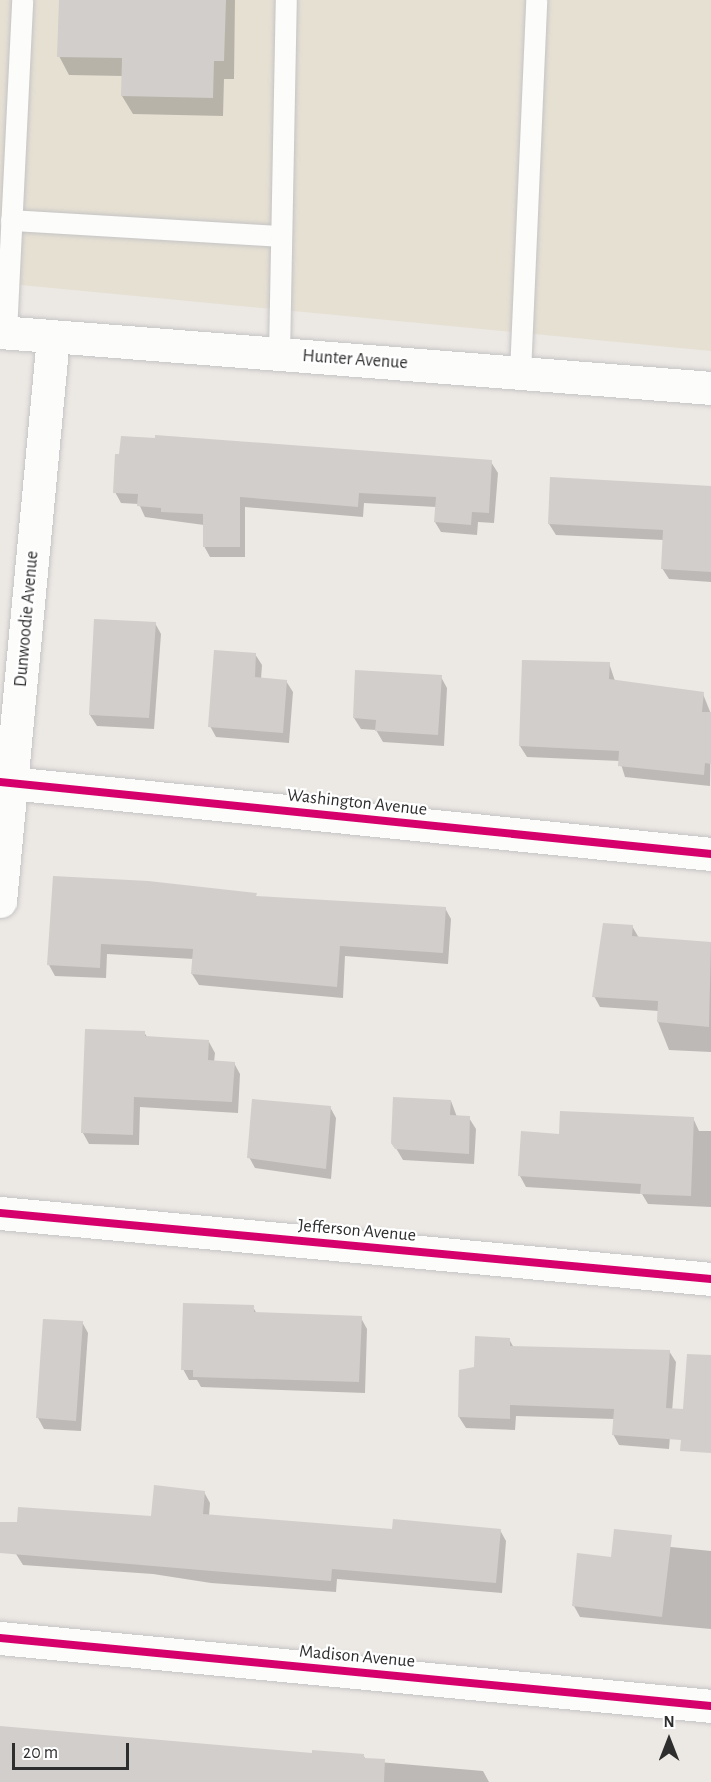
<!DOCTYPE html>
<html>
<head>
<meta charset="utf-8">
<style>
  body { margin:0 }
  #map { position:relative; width:711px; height:1782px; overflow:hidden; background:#ece8e4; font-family:"Alegreya Sans",sans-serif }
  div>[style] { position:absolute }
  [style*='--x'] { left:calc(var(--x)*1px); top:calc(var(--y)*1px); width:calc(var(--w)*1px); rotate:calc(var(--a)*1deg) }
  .education>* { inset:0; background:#e6e0d3 }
  .shadow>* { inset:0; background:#0003 }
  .building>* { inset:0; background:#d1cecb }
  .roads { filter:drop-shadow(0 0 2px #c5c4c5) drop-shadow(0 0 2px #c5c4c5) }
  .service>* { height:21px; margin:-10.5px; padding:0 10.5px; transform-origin:10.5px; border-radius:10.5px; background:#fcfcfb }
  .minor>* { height:33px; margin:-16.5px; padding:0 16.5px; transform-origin:16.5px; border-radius:16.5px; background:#fcfcfb }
  .tertiary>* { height:33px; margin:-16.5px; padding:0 16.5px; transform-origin:16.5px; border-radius:16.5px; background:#fcfcfb }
  .cycleway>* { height:8px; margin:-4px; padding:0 4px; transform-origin:4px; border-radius:4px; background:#d6006c }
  span { translate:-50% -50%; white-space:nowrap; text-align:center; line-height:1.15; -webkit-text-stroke:4.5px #fff; paint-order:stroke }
  .street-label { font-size:18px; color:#2e2e2e }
  .north { position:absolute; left:639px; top:1710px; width:60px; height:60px; -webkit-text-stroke:4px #fff; paint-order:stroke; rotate:0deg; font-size:16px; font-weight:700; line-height:24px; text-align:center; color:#2e2e2e }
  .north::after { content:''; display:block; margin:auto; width:21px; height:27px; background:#2e2e2e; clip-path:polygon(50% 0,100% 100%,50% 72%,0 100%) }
  .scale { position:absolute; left:12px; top:1743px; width:117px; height:27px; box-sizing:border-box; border:3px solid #2e2e2e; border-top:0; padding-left:8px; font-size:18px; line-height:21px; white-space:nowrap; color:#2e2e2e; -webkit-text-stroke:4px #fff; paint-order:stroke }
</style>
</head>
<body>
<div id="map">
  <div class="education">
    <i style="clip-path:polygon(0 0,711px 0,711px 351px,0 283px)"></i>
  </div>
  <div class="shadow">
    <i style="clip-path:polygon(60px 0,235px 0,234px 79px,224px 79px,223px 116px,133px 114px,122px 96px,123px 76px,69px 75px,59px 56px)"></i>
    <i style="clip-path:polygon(491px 462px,498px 473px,494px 523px,478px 522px,477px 535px,441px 532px,435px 522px,436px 507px,364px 503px,363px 517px,245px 507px,245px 557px,210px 557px,204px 546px,204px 525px,145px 517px,139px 504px,121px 503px,115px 492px)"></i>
    <i style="clip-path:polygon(711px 487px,711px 582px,669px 579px,662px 568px,664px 540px,556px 535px,549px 524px)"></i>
    <i style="clip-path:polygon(155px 623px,161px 634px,154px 729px,97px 726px,90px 715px)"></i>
    <i style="clip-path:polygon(255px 654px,262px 665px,261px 679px,286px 681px,293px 692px,289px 743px,216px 737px,210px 726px)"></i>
    <i style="clip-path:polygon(609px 663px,615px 681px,703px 694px,711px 714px,710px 786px,625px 777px,620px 761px,527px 757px,520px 746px)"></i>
    <i style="clip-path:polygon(441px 677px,447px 688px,444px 746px,383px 742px,376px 730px,361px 729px,354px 718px)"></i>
    <i style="clip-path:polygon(148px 883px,258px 897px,445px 908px,451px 919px,448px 964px,345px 956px,343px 998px,199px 985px,192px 974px,194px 959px,107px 954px,106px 978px,55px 976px,49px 965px)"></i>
    <i style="clip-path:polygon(632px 926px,639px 938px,711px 944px,711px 1052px,669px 1050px,658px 1022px,659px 1011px,600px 1007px,594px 996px)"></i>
    <i style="clip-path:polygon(144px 1032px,147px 1037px,209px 1042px,215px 1053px,214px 1062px,234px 1063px,240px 1074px,238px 1113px,140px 1107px,139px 1145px,89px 1144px,83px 1133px)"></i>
    <i style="clip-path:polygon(451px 1101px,457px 1117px,469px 1118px,476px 1129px,474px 1164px,403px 1160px,393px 1143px)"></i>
    <i style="clip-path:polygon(330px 1107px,336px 1118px,331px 1179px,255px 1168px,249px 1157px)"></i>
    <i style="clip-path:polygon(693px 1118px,699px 1131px,711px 1131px,711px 1207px,648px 1204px,642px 1194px,526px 1187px,520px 1176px,560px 1135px)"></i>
    <i style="clip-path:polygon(253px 1307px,257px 1314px,361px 1318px,367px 1329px,365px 1393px,201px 1387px,197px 1380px,189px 1380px,183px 1369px)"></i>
    <i style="clip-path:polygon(82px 1322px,88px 1333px,81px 1431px,44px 1429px,38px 1418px)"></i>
    <i style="clip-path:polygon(509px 1339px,514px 1348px,669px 1351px,676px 1362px,669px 1449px,619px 1445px,613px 1434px,614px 1419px,516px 1416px,515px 1430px,466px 1428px,459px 1417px,475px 1368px)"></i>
    <i style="clip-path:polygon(204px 1492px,210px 1503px,209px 1516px,393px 1530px,500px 1530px,506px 1541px,502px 1593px,337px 1579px,336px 1592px,211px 1583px,153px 1574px,23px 1565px,16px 1554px,152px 1517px)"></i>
    <i style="clip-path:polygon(661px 1546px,711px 1551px,711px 1629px,580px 1617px,574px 1606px,612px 1558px)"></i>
    <i style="clip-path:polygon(363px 1755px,367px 1761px,483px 1771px,489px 1782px,306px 1782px)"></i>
  </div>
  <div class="building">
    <i style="clip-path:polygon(59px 0,226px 0,224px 61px,214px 61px,213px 98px,121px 96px,122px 58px,57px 57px)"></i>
    <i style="clip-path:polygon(155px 435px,492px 460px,489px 513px,472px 512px,471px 525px,434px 522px,436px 497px,359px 493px,358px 507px,240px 497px,240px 547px,203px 547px,203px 514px,161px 512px,161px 508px,137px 506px,138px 494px,113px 493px,115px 454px,119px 454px,121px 436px,155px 438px)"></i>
    <i style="clip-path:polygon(550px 477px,711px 486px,711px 572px,661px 569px,663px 530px,548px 524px)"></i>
    <i style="clip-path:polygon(94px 619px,156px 622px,149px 718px,89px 715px)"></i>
    <i style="clip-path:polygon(214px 650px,256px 653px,255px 677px,287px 680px,283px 733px,208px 727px)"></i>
    <i style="clip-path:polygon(522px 660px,610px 662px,609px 679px,704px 692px,702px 712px,711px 712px,711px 764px,705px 763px,704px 775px,618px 766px,619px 751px,519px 746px)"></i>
    <i style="clip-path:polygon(355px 670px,442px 675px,438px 735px,375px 731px,376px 720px,353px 718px)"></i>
    <i style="clip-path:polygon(53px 876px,148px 881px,257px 893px,256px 896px,446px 907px,443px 953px,340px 946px,337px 987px,191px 974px,193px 949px,101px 944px,100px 968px,47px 965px)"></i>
    <i style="clip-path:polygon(603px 923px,633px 925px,632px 936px,711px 942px,709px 1027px,657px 1022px,658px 1001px,592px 997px)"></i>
    <i style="clip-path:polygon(85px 1029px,145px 1031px,145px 1036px,209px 1040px,208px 1060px,235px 1062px,232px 1102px,134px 1097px,133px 1135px,81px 1133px)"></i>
    <i style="clip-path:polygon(393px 1097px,451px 1100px,450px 1115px,470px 1116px,469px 1154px,395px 1149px,391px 1143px)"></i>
    <i style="clip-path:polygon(252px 1099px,331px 1106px,326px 1169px,247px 1158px)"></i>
    <i style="clip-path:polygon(560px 1111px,694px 1117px,691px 1196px,640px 1194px,641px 1184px,518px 1176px,521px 1131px,559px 1134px)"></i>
    <i style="clip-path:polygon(183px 1303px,254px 1305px,254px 1312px,362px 1316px,359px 1382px,193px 1377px,193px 1370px,181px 1370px)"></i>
    <i style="clip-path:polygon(43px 1319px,83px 1321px,76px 1421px,36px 1418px)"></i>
    <i style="clip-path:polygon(475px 1336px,510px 1338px,510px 1346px,670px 1350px,666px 1408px,683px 1409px,687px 1354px,711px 1355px,711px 1453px,680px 1451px,681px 1440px,612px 1435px,614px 1409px,510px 1405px,510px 1419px,458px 1417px,459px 1370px,474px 1367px)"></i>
    <i style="clip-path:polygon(154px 1485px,205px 1491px,203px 1514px,392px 1529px,393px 1519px,501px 1529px,496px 1583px,332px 1569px,331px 1581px,0 1553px,0 1522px,17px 1522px,18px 1507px,151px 1516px)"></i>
    <i style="clip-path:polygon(614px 1529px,672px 1535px,662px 1617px,572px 1606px,577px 1553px,611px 1557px)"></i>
    <i style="clip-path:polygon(0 1726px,312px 1753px,312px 1750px,364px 1754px,364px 1758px,385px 1759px,384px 1782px,0 1782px)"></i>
  </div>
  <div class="roads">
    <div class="service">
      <i style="--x:11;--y:220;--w:270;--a:3.4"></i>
      <i style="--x:6;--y:332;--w:332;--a:-87.2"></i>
      <i style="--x:279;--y:354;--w:354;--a:-88.9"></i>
      <i style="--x:520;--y:373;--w:373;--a:-87.5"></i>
    </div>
    <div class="minor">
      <i style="--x:0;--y:782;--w:715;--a:5.78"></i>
      <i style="--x:0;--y:901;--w:566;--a:-84.63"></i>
      <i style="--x:0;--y:1213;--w:714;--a:5.3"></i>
      <i style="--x:0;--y:1638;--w:714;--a:5.46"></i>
    </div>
    <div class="tertiary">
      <i style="--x:0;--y:332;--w:713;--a:4.5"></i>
    </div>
  </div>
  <div class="cycleway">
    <i style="--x:0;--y:782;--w:715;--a:5.78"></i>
    <i style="--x:0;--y:1213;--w:714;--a:5.3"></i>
    <i style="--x:0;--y:1638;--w:714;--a:5.46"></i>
  </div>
  <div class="street-label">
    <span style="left:355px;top:360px;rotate:4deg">Hunter Avenue</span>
    <span style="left:27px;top:619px;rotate:-85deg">Dunwoodie Avenue</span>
    <span style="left:357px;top:803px;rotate:6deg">Washington Avenue</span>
    <span style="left:357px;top:1231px;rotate:5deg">Jefferson Avenue</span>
    <span style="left:357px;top:1657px;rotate:5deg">Madison Avenue</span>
  </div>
  <div class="north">N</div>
  <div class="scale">20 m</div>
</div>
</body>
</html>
